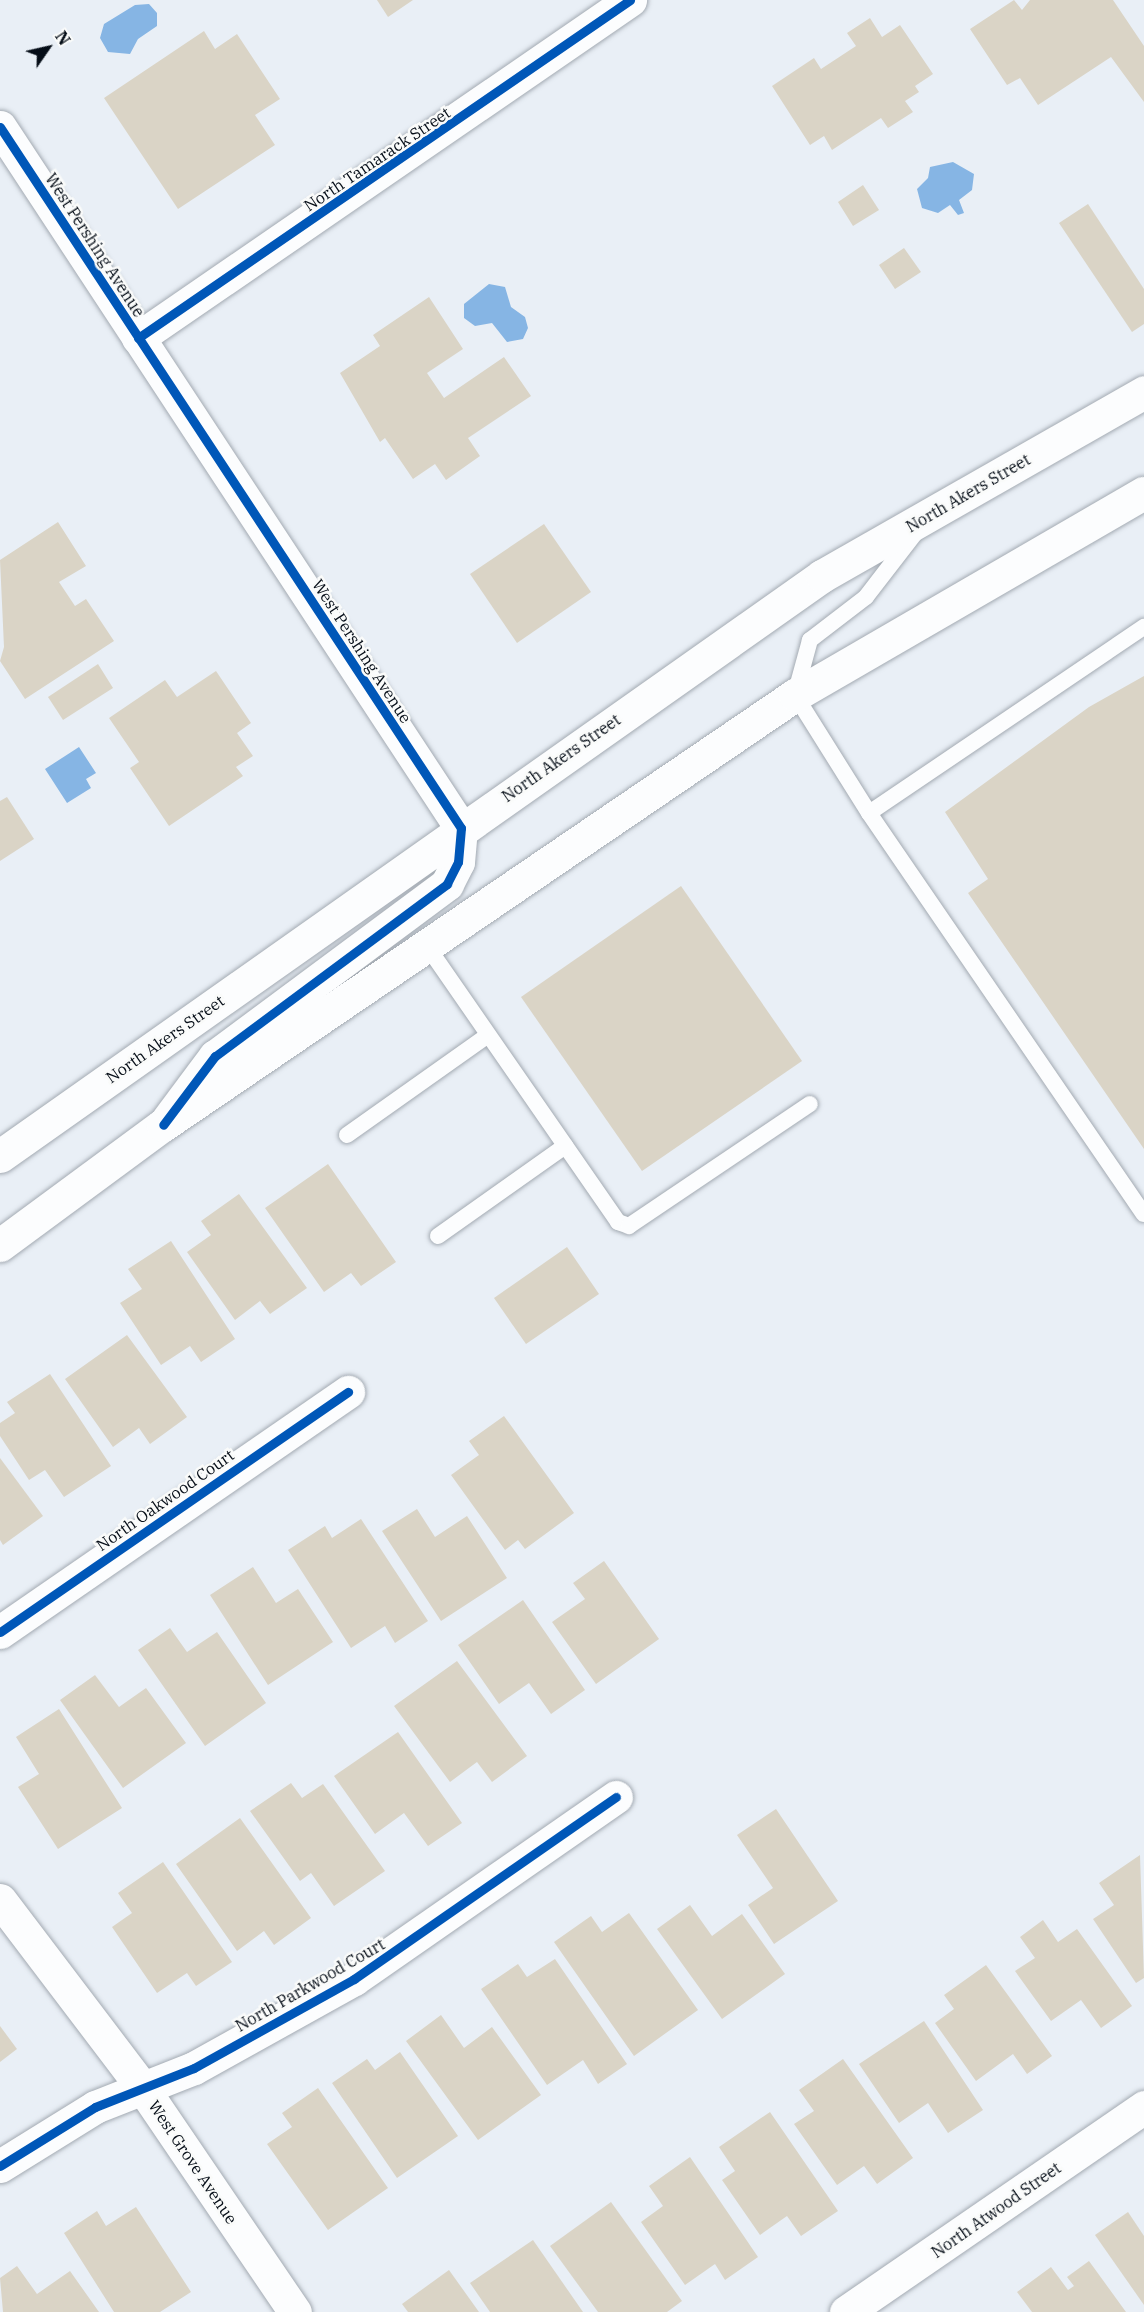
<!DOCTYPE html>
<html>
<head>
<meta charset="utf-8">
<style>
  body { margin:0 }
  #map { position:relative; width:1144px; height:2312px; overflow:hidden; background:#e9eff6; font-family:"IBM Plex Serif",serif }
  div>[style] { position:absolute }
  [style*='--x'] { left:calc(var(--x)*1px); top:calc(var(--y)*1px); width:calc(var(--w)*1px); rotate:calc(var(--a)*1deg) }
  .water>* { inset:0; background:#86b5e4 }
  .building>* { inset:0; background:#dad4c6 }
  .roads { filter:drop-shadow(0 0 2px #a3aab2) drop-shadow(0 0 2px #a3aab2) }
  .lane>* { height:16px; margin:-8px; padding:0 8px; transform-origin:8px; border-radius:8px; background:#fcfdfe }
  .street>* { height:33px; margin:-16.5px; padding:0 16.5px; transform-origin:16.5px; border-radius:16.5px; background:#fcfdfe }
  .secondary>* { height:33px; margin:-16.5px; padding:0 16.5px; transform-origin:16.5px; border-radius:16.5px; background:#fcfdfe }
  .cycleway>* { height:9px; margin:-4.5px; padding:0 4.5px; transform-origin:4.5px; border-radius:4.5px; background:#0057b8 }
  span { translate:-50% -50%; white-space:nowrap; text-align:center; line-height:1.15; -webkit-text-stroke:5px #fafbfa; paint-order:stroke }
  .street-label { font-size:16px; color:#050d17 }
  .north { position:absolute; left:18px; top:18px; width:60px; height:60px; -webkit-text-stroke:4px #fafbfa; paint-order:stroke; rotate:56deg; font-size:16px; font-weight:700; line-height:24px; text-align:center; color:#050d17 }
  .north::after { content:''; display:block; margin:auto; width:21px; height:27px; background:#050d17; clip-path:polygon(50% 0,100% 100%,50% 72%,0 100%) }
</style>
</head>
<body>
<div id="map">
  <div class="water">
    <i style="clip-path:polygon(149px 4px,157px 13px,157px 26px,138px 39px,130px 54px,108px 52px,100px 38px,104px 24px,135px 5px)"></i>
    <i style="clip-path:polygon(953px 162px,974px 174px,972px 190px,959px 200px,964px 213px,958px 215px,950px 205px,938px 213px,922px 208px,917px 189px,928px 178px,930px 167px)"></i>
    <i style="clip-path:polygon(489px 284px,505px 287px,511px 307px,525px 317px,528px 328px,523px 339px,507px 342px,492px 323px,475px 326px,464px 318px,464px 304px)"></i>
    <i style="clip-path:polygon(79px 747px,96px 773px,86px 779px,91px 788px,67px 803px,45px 769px)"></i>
  </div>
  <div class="building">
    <i style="clip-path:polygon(377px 0,413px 0,388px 17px)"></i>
    <i style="clip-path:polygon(1014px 0,1022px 10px,1030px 0,1113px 0,1144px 46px,1144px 102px,1111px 57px,1038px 105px,1020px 78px,1007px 85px,970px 29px)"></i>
    <i style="clip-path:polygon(870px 18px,882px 37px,900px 25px,933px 74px,915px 86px,919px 92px,905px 101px,913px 112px,888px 128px,881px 118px,832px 150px,824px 136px,810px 145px,772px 86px,814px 58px,821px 69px,856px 46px,847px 33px)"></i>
    <i style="clip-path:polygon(204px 31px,215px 49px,237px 34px,280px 99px,255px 115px,275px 145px,178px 209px,104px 98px)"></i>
    <i style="clip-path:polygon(863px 185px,879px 210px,853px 226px,838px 202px)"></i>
    <i style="clip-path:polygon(1088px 204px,1144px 289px,1144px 324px,1132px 332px,1059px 223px)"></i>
    <i style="clip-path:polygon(904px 248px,921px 272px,895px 289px,879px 265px)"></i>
    <i style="clip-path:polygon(429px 297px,463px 349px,427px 373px,444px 398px,504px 357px,531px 396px,468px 438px,480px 456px,446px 480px,435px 464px,413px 479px,385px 438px,380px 442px,340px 373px,380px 346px,373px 335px)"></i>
    <i style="clip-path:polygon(58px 522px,86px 566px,59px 582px,75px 606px,86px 599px,114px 641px,25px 699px,0 661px,4px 647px,0 560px)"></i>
    <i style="clip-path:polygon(544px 524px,591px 592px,517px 643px,470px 574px)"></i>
    <i style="clip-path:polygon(98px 664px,113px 688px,63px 720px,48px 697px)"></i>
    <i style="clip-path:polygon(216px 671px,251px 723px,237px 733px,253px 756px,236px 767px,243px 776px,169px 826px,130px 768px,139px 762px,109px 718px,165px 680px,177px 697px)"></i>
    <i style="clip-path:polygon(1144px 676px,1144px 1149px,968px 893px,988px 879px,945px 812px,1089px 707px)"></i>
    <i style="clip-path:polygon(7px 797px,34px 839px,0 861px,0 801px)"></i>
    <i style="clip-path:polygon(681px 886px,802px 1061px,642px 1171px,521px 997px)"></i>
    <i style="clip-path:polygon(328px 1164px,396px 1262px,361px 1286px,351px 1273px,324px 1292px,265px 1208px)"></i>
    <i style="clip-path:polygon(239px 1194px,307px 1288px,270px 1314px,260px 1301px,235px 1320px,187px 1252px,211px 1235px,201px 1221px)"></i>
    <i style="clip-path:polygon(171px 1241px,235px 1339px,201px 1362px,190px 1346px,161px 1365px,120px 1303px,142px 1289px,128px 1269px)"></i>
    <i style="clip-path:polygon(567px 1247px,599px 1294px,526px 1344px,494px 1298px)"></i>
    <i style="clip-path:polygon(127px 1335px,187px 1417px,150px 1444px,139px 1428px,113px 1447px,65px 1379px)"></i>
    <i style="clip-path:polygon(50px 1374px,111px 1466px,64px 1497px,45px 1470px,29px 1480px,0 1436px,0 1423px,15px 1413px,7px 1402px)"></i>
    <i style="clip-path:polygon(504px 1416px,574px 1513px,525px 1549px,518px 1540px,505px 1550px,451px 1475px,479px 1455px,469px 1441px)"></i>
    <i style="clip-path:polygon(0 1458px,43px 1516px,3px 1545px,0 1540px)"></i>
    <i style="clip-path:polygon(417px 1509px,435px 1537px,467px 1516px,507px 1578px,441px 1621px,382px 1531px)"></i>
    <i style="clip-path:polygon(361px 1519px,428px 1621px,395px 1643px,385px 1626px,351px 1648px,288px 1550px,325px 1526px,332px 1538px)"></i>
    <i style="clip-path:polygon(604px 1561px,659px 1639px,596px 1684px,552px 1622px,585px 1599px,573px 1583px)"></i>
    <i style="clip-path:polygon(253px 1567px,276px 1603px,298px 1589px,333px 1642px,268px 1685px,210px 1595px)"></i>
    <i style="clip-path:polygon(523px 1600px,585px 1690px,551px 1714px,529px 1683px,499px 1704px,458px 1645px)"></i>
    <i style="clip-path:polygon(170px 1628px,187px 1652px,217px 1632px,266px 1703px,205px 1746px,138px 1650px)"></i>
    <i style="clip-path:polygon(457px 1661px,527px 1756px,492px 1782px,477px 1762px,450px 1782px,394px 1706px)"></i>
    <i style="clip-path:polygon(95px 1675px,119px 1707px,146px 1688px,186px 1743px,123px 1788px,60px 1700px)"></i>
    <i style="clip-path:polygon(59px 1709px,122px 1808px,58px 1849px,18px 1787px,39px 1774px,16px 1737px)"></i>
    <i style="clip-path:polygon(398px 1732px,462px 1823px,428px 1846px,404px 1813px,375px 1834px,334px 1776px)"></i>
    <i style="clip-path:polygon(291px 1783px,302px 1798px,323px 1784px,385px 1871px,334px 1906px,311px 1873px,300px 1881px,250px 1811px)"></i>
    <i style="clip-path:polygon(776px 1809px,838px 1901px,774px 1944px,748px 1905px,773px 1888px,737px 1835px)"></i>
    <i style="clip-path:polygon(240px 1818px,311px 1918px,274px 1945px,264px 1931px,237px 1951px,176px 1864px)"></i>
    <i style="clip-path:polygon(1140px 1855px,1144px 1978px,1136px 1983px,1093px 1919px,1114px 1905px,1099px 1883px)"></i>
    <i style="clip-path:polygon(163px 1862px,232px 1962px,196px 1986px,187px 1973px,157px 1993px,112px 1927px,132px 1913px,118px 1893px)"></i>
    <i style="clip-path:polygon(690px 1905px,712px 1936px,742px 1914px,785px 1974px,722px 2019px,657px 1929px)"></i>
    <i style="clip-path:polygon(629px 1913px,698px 2010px,634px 2056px,554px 1942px,591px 1916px,602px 1932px)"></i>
    <i style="clip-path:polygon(1043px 1920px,1058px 1942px,1077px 1929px,1132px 2006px,1101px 2028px,1081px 2000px,1051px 2021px,1015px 1971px,1035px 1958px,1020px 1937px)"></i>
    <i style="clip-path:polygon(555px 1959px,627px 2064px,598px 2084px,583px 2060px,547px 2085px,481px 1989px,518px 1964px,527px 1977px)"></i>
    <i style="clip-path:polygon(986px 1965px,1052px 2056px,1027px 2074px,1013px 2054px,976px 2081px,935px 2023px,954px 2009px,944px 1995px)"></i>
    <i style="clip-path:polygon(441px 2015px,464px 2048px,492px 2027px,541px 2095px,478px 2140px,406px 2041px)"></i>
    <i style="clip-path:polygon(924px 2021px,983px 2110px,948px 2133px,928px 2103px,899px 2123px,859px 2064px)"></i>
    <i style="clip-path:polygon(0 2026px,17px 2049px,0 2062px)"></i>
    <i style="clip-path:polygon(400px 2052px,458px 2136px,397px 2178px,332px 2083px,367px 2059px,375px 2070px)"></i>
    <i style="clip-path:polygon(843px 2059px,913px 2158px,877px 2184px,864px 2166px,837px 2185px,794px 2124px,814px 2111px,799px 2090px)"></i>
    <i style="clip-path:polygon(318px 2088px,388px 2188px,328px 2230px,267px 2144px,292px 2127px,282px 2113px)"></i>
    <i style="clip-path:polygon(770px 2112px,838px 2211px,801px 2236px,787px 2216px,760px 2235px,722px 2180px,735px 2171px,719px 2147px)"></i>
    <i style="clip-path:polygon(690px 2157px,758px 2257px,725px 2280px,715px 2264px,685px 2285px,641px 2222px,663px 2206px,649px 2186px)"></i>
    <i style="clip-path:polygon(611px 2202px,682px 2301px,667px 2312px,598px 2312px,550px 2246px)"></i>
    <i style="clip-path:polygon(136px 2207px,191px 2292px,160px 2312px,114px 2312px,64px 2233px,97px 2211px,106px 2226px)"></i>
    <i style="clip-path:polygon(1128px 2212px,1144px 2236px,1144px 2305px,1095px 2235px)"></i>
    <i style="clip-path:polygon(533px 2240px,583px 2312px,490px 2312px,470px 2283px)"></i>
    <i style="clip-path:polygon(1089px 2261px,1126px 2312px,1032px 2312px,1017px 2292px,1051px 2267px,1068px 2290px,1074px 2286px,1067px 2277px)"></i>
    <i style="clip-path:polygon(17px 2266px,37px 2294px,70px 2271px,99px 2312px,3px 2312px,0 2278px)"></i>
    <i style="clip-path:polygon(449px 2270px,479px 2312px,408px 2312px,402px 2304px)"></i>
  </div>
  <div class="roads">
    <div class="lane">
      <i style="--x:916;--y:532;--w:82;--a:127.6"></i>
      <i style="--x:866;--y:597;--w:71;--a:142.5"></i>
      <i style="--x:810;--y:640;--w:57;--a:105.3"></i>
      <i style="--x:795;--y:695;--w:139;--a:57.9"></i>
      <i style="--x:869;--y:813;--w:486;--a:55.6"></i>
      <i style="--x:869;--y:813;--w:332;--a:-34.1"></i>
      <i style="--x:427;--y:946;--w:336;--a:55.3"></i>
      <i style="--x:618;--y:1222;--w:12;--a:20"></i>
      <i style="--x:629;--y:1226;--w:218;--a:-34"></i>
      <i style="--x:347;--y:1135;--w:173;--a:-35.3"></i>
      <i style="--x:438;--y:1236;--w:156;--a:-35.3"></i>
    </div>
    <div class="street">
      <i style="--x:0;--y:127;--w:839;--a:56.67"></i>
      <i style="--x:461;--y:828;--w:34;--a:95"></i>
      <i style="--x:458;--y:862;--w:25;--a:117"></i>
      <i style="--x:447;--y:884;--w:289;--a:143.4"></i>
      <i style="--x:215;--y:1056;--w:79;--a:126.7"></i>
      <i style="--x:138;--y:338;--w:597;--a:-34.49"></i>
      <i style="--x:0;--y:1632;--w:423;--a:-34.6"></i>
      <i style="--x:0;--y:1900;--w:235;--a:52.8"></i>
      <i style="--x:142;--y:2087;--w:272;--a:55.8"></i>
      <i style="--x:0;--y:2166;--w:112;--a:-31.8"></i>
      <i style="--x:95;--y:2107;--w:106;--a:-21.5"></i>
      <i style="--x:194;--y:2068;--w:183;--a:-29.1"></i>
      <i style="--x:354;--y:1979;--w:319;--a:-34.8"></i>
      <i style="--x:846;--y:2312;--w:362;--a:-34.5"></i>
    </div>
    <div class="secondary">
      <i style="--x:0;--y:1156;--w:1006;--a:-35.21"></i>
      <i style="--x:822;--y:576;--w:371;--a:-29.7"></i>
      <i style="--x:0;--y:1245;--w:202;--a:-36.4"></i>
      <i style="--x:163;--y:1125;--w:764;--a:-34.23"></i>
      <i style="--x:795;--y:695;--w:403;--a:-30.1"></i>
    </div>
  </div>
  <div class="cycleway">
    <i style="--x:0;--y:127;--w:839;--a:56.67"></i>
    <i style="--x:461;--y:828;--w:34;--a:95"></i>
    <i style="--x:458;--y:862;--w:25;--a:117"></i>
    <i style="--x:447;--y:884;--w:289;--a:143.4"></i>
    <i style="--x:215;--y:1056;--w:86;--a:127"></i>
    <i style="--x:138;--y:338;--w:597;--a:-34.49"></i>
    <i style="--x:0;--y:1632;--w:423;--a:-34.6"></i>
    <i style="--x:0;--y:2166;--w:112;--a:-31.8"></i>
    <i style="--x:95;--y:2107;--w:106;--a:-21.5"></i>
    <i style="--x:194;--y:2068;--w:183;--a:-29.1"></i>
    <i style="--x:354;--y:1979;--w:319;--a:-34.8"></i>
  </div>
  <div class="street-label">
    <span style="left:377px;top:159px;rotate:-34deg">North Tamarack Street</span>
    <span style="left:95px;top:245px;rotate:57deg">West Pershing Avenue</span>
    <span style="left:968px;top:493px;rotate:-30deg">North Akers Street</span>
    <span style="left:362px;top:651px;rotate:57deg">West Pershing Avenue</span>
    <span style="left:561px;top:758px;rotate:-35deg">North Akers Street</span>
    <span style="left:165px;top:1039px;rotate:-35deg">North Akers Street</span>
    <span style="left:165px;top:1500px;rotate:-35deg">North Oakwood Court</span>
    <span style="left:310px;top:1985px;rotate:-30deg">North Parkwood Court</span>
    <span style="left:193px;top:2162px;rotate:56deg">West Grove Avenue</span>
    <span style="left:996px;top:2210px;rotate:-35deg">North Atwood Street</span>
  </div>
  <div class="north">N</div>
</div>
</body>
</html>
